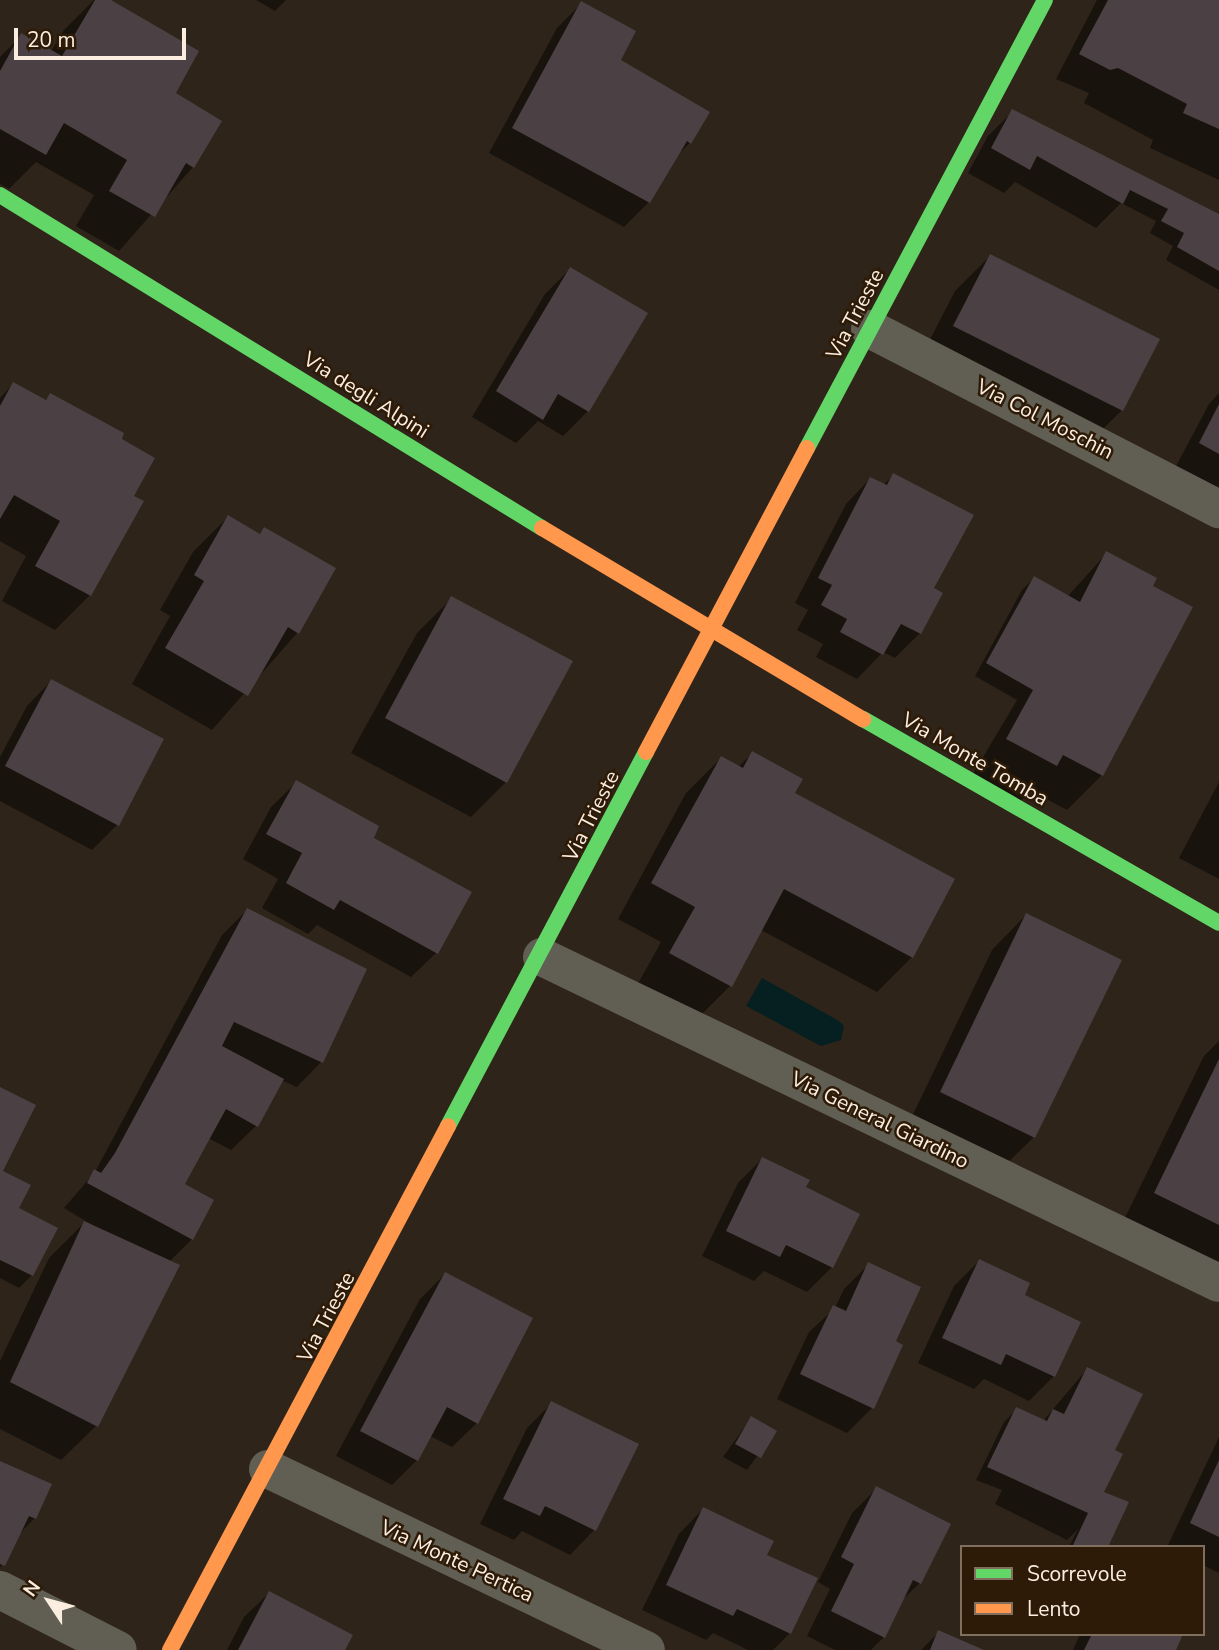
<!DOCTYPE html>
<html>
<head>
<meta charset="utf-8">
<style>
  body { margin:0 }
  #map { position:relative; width:1219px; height:1650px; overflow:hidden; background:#2f2419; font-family:"Nunito Sans",sans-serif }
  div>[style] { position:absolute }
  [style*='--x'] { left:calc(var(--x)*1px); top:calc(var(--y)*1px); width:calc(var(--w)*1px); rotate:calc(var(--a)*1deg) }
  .water>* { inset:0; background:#061f21 }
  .shadow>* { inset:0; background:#0007 }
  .building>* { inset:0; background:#4b4043 }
  .street>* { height:38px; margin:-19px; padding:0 19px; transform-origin:19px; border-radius:19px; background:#615f54 }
  .fast>* { height:16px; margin:-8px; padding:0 8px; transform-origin:8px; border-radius:8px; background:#63d668 }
  .slow>* { height:16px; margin:-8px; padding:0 8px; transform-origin:8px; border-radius:8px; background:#ff974d }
  span { translate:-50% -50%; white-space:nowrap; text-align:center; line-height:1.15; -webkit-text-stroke:5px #2e1b07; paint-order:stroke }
  .street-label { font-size:21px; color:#fbeee1 }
  .legend { position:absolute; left:960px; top:1545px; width:245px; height:91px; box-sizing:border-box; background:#2e1b07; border:2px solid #806f5e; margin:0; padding:9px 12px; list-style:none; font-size:21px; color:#fbeee1 }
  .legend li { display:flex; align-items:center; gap:14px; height:35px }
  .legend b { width:35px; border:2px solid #806f5e }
  .north { position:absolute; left:14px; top:1566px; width:70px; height:70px; -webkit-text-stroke:5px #2e1b07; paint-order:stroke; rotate:306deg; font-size:19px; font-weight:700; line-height:28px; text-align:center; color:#fbeee1 }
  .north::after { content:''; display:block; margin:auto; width:24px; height:32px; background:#fbeee1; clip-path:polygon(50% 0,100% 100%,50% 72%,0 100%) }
  .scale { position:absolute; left:14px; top:28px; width:172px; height:32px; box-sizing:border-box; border:4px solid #fbeee1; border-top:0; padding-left:9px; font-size:21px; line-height:24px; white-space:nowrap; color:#fbeee1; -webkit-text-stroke:5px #2e1b07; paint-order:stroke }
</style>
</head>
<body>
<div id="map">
  <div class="water">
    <i style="clip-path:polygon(762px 978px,839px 1021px,844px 1026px,841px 1040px,821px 1046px,746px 1006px)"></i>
  </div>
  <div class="shadow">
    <i style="clip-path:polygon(94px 0,107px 0,173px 94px,193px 167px,119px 251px,76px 226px,94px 195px,36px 162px,9px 189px,0 184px,0 57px,22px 35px,51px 52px,64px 30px)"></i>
    <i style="clip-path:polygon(256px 0,286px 0,275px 11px)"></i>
    <i style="clip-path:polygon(1097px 0,1219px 0,1219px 180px,1150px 148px,1153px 140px,1084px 103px,1089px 93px,1056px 79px)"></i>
    <i style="clip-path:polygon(582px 3px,619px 60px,690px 143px,676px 156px,649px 202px,624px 227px,489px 153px,557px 28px)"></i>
    <i style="clip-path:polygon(1013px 111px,1219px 215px,1219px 290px,1166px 260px,1173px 246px,1150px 233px,1156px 221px,1121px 203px,1096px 228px,1015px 182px,1004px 193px,968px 173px,988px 136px)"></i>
    <i style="clip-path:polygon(990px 256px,1122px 410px,1087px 445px,919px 361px,955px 291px)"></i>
    <i style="clip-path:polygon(570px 269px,588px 411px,563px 436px,538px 421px,516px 443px,472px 417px,545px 294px)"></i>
    <i style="clip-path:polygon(13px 384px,44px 401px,50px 395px,119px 440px,132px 497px,90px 595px,55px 630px,2px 601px,26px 556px,0 541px,0 398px)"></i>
    <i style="clip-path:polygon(1219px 393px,1219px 491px,1175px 468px,1209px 404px)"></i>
    <i style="clip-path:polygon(894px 475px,932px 589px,920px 633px,895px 658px,883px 652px,857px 679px,816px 657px,823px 644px,797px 630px,808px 610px,795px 603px,846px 504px,870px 479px,883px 485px)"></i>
    <i style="clip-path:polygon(228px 517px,259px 535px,264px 529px,297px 633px,212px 730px,132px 684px,170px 616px,160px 610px,193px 552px)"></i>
    <i style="clip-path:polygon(1107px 553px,1102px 775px,1067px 810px,1031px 791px,1021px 800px,973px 774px,1017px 700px,975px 676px,1022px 590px,1034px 578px,1067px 597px)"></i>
    <i style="clip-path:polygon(452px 598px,570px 661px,506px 782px,471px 817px,351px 753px,417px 633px)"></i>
    <i style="clip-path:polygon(51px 681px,162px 740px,117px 825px,92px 850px,0 801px,0 757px,27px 706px)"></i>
    <i style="clip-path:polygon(752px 754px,792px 794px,953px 880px,912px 957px,877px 992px,761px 930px,730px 986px,695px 1021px,635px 989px,661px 942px,618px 919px,686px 793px,721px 758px,738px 767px)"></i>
    <i style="clip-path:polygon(1219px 782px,1219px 879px,1179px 858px)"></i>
    <i style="clip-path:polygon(296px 783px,372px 838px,436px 953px,411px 977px,317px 925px,308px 934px,262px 908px,278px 879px,243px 859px,271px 807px)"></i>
    <i style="clip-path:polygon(247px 910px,321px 1062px,297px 1087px,281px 1080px,256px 1126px,231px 1150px,208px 1138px,183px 1185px,192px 1239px,169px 1262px,96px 1426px,61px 1460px,0 1429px,0 1361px,49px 1258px,84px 1223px,102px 1231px,64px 1208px,95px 1172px,222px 935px)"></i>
    <i style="clip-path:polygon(1026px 915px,1034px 1137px,999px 1171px,907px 1127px,992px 950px)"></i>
    <i style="clip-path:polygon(1219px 1041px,1219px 1263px,1120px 1228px,1204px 1056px)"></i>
    <i style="clip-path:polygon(0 1089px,0 1171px,17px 1209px,32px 1275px,19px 1288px,0 1278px)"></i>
    <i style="clip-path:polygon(762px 1159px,803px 1188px,858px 1214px,832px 1267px,807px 1292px,764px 1271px,754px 1281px,702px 1256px,738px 1183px)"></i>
    <i style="clip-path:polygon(979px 1261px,1022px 1296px,1054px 1376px,1029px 1401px,984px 1379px,974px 1389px,918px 1363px,954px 1286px)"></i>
    <i style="clip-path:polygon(868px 1265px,893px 1342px,872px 1408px,847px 1433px,777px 1399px,809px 1332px,835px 1308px,844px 1289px)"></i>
    <i style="clip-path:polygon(445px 1274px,477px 1423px,452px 1447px,430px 1436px,417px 1460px,392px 1485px,336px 1456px,420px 1299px)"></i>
    <i style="clip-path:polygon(1087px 1369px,1113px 1451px,1099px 1499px,1106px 1547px,1069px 1547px,1078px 1529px,1067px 1540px,995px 1504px,1002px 1490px,976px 1480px,1004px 1422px,1017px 1409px,1043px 1421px)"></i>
    <i style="clip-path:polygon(552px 1403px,637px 1445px,594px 1530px,570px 1555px,522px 1531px,514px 1540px,480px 1524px,527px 1428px)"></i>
    <i style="clip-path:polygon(751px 1418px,775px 1432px,747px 1470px,723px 1457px)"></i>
    <i style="clip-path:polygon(1219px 1437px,1219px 1573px,1203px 1565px,1203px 1547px,1167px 1547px)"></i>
    <i style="clip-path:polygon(0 1462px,35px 1518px,18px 1535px,0 1568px)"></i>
    <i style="clip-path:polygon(877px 1488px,920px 1583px,901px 1601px,884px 1637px,871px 1650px,835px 1650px,807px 1636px,830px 1589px,818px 1582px,852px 1513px)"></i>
    <i style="clip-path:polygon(703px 1509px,765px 1556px,790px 1633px,773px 1650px,748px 1650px,713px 1633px,706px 1640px,642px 1610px,679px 1534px)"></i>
    <i style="clip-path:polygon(269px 1593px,343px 1650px,227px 1650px,244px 1617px)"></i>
    <i style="clip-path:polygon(939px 1632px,980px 1650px,921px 1650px)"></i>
    <i style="clip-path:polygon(1080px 1634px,1181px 1634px,1174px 1650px,1073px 1650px)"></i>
  </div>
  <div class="building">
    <i style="clip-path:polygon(95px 0,111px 0,199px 51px,176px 93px,222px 121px,194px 168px,186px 163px,155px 217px,109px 191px,127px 160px,64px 123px,46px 155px,0 129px,0 71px,21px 33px,62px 56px)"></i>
    <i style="clip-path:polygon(1108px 0,1219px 0,1219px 129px,1183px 113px,1187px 104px,1118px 68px,1110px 70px,1079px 54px)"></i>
    <i style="clip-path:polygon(581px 1px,636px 31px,621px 60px,710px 112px,691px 144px,687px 141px,650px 203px,512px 128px)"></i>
    <i style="clip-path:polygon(1012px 109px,1219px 214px,1219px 271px,1177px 247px,1184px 233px,1161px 221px,1168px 209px,1130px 190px,1123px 204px,1037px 156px,1030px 170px,991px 148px)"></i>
    <i style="clip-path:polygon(990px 254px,1160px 339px,1123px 411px,953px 326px)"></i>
    <i style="clip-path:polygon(570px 267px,648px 313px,589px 412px,558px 394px,543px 420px,496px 391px)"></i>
    <i style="clip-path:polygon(13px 382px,46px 400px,50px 393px,124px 433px,122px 439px,155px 458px,134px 496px,144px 501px,91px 596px,35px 566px,60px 521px,14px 495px,0 519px,0 406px)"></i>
    <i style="clip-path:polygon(1219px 404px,1219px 454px,1199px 443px)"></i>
    <i style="clip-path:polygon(893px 473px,974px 515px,934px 588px,943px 593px,921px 634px,901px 624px,883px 655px,840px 632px,847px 619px,821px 605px,832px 585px,818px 578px,870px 477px,887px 485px)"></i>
    <i style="clip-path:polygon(228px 515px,260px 534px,264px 527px,336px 568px,299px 634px,288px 627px,248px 696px,165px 648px,204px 581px,194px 575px)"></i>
    <i style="clip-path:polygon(1106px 551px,1157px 578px,1153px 586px,1193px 607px,1103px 776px,1063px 755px,1057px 766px,1006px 739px,1033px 690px,986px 663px,1034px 576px,1080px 602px)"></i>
    <i style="clip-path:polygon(451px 596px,573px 661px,507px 783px,385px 718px)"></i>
    <i style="clip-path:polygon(51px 679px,164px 739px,119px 826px,5px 766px)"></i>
    <i style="clip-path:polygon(752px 751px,803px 779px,795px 793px,955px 879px,913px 958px,784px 889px,732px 987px,669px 953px,695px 907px,651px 883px,721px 756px,743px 768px)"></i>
    <i style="clip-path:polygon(296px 780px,379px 826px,374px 838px,472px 892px,438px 954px,340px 900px,334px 910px,286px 883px,302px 853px,266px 834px)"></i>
    <i style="clip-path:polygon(247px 908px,367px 969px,323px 1063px,234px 1022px,222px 1046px,284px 1079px,258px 1127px,226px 1109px,185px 1184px,214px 1200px,193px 1240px,87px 1183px,94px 1169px,101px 1173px,115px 1153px)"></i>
    <i style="clip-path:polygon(1026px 913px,1122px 960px,1035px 1138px,940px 1092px)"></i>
    <i style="clip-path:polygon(1219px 1059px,1219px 1225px,1154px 1193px)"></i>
    <i style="clip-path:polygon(0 1087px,36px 1105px,3px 1171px,31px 1185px,19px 1208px,58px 1228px,33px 1276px,0 1260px)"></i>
    <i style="clip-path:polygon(762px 1157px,810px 1180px,806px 1187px,860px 1214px,833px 1268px,786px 1245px,780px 1257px,726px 1231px)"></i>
    <i style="clip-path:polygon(84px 1221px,180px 1265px,98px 1427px,10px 1382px)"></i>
    <i style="clip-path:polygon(979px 1259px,1030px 1283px,1025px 1295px,1081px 1322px,1055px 1377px,1006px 1354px,1001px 1365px,942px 1338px)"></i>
    <i style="clip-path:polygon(868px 1262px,921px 1287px,896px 1341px,903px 1345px,874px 1409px,800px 1374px,833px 1305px,846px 1311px)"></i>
    <i style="clip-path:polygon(445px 1272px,533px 1318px,478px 1424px,447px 1407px,418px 1461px,360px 1431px)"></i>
    <i style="clip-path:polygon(1087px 1367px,1143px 1394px,1115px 1450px,1123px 1454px,1104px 1492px,1129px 1502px,1108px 1547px,1073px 1545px,1088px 1513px,987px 1467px,1016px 1407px,1047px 1421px,1053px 1409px,1064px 1414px)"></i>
    <i style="clip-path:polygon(551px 1401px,639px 1444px,596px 1531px,545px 1506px,540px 1516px,503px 1499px)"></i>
    <i style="clip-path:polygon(751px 1416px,777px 1431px,761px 1458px,735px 1444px)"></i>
    <i style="clip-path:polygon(1219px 1460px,1219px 1537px,1190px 1523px)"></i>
    <i style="clip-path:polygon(0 1461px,52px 1484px,36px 1519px,29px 1516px,5px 1566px,0 1564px)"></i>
    <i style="clip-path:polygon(876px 1486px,951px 1524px,921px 1584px,913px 1580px,885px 1638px,831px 1611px,854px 1564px,841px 1557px)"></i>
    <i style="clip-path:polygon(703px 1507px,774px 1541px,767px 1555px,818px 1578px,791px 1634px,737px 1609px,733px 1616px,666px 1585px)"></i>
    <i style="clip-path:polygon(269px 1591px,353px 1635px,345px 1650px,238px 1650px)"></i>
    <i style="clip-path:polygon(938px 1630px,984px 1650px,930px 1650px)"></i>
    <i style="clip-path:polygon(1092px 1634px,1183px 1634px,1176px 1650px,1084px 1650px)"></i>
  </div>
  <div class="street">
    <i style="--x:870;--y:329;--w:393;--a:27.3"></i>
    <i style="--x:542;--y:957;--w:751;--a:25.71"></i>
    <i style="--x:268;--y:1469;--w:419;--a:25.6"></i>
    <i style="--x:0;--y:1590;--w:132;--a:27"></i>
  </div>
  <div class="fast">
    <i style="--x:0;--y:195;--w:636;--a:31.57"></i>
    <i style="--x:807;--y:448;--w:507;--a:-62.02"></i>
    <i style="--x:863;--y:719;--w:410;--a:29.8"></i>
    <i style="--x:448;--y:1126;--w:423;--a:-62.1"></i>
  </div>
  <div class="slow">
    <i style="--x:542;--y:528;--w:374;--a:30.8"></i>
    <i style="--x:646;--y:752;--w:344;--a:-62.1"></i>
    <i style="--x:170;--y:1650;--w:593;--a:-62.05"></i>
  </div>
  <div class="street-label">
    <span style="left:855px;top:314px;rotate:-62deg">Via Trieste</span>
    <span style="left:366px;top:395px;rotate:32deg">Via degli Alpini</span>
    <span style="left:1045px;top:419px;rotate:27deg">Via Col Moschin</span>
    <span style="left:975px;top:759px;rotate:30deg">Via Monte Tomba</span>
    <span style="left:591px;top:816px;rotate:-63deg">Via Trieste</span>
    <span style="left:880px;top:1120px;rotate:26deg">Via General Giardino</span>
    <span style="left:326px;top:1317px;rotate:-62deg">Via Trieste</span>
    <span style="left:457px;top:1561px;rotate:25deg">Via Monte Pertica</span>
  </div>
  <ul class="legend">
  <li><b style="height:9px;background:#63d668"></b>Scorrevole</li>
  <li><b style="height:9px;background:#ff974d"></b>Lento</li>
  </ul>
  <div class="north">N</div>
  <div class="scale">20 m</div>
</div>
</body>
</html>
